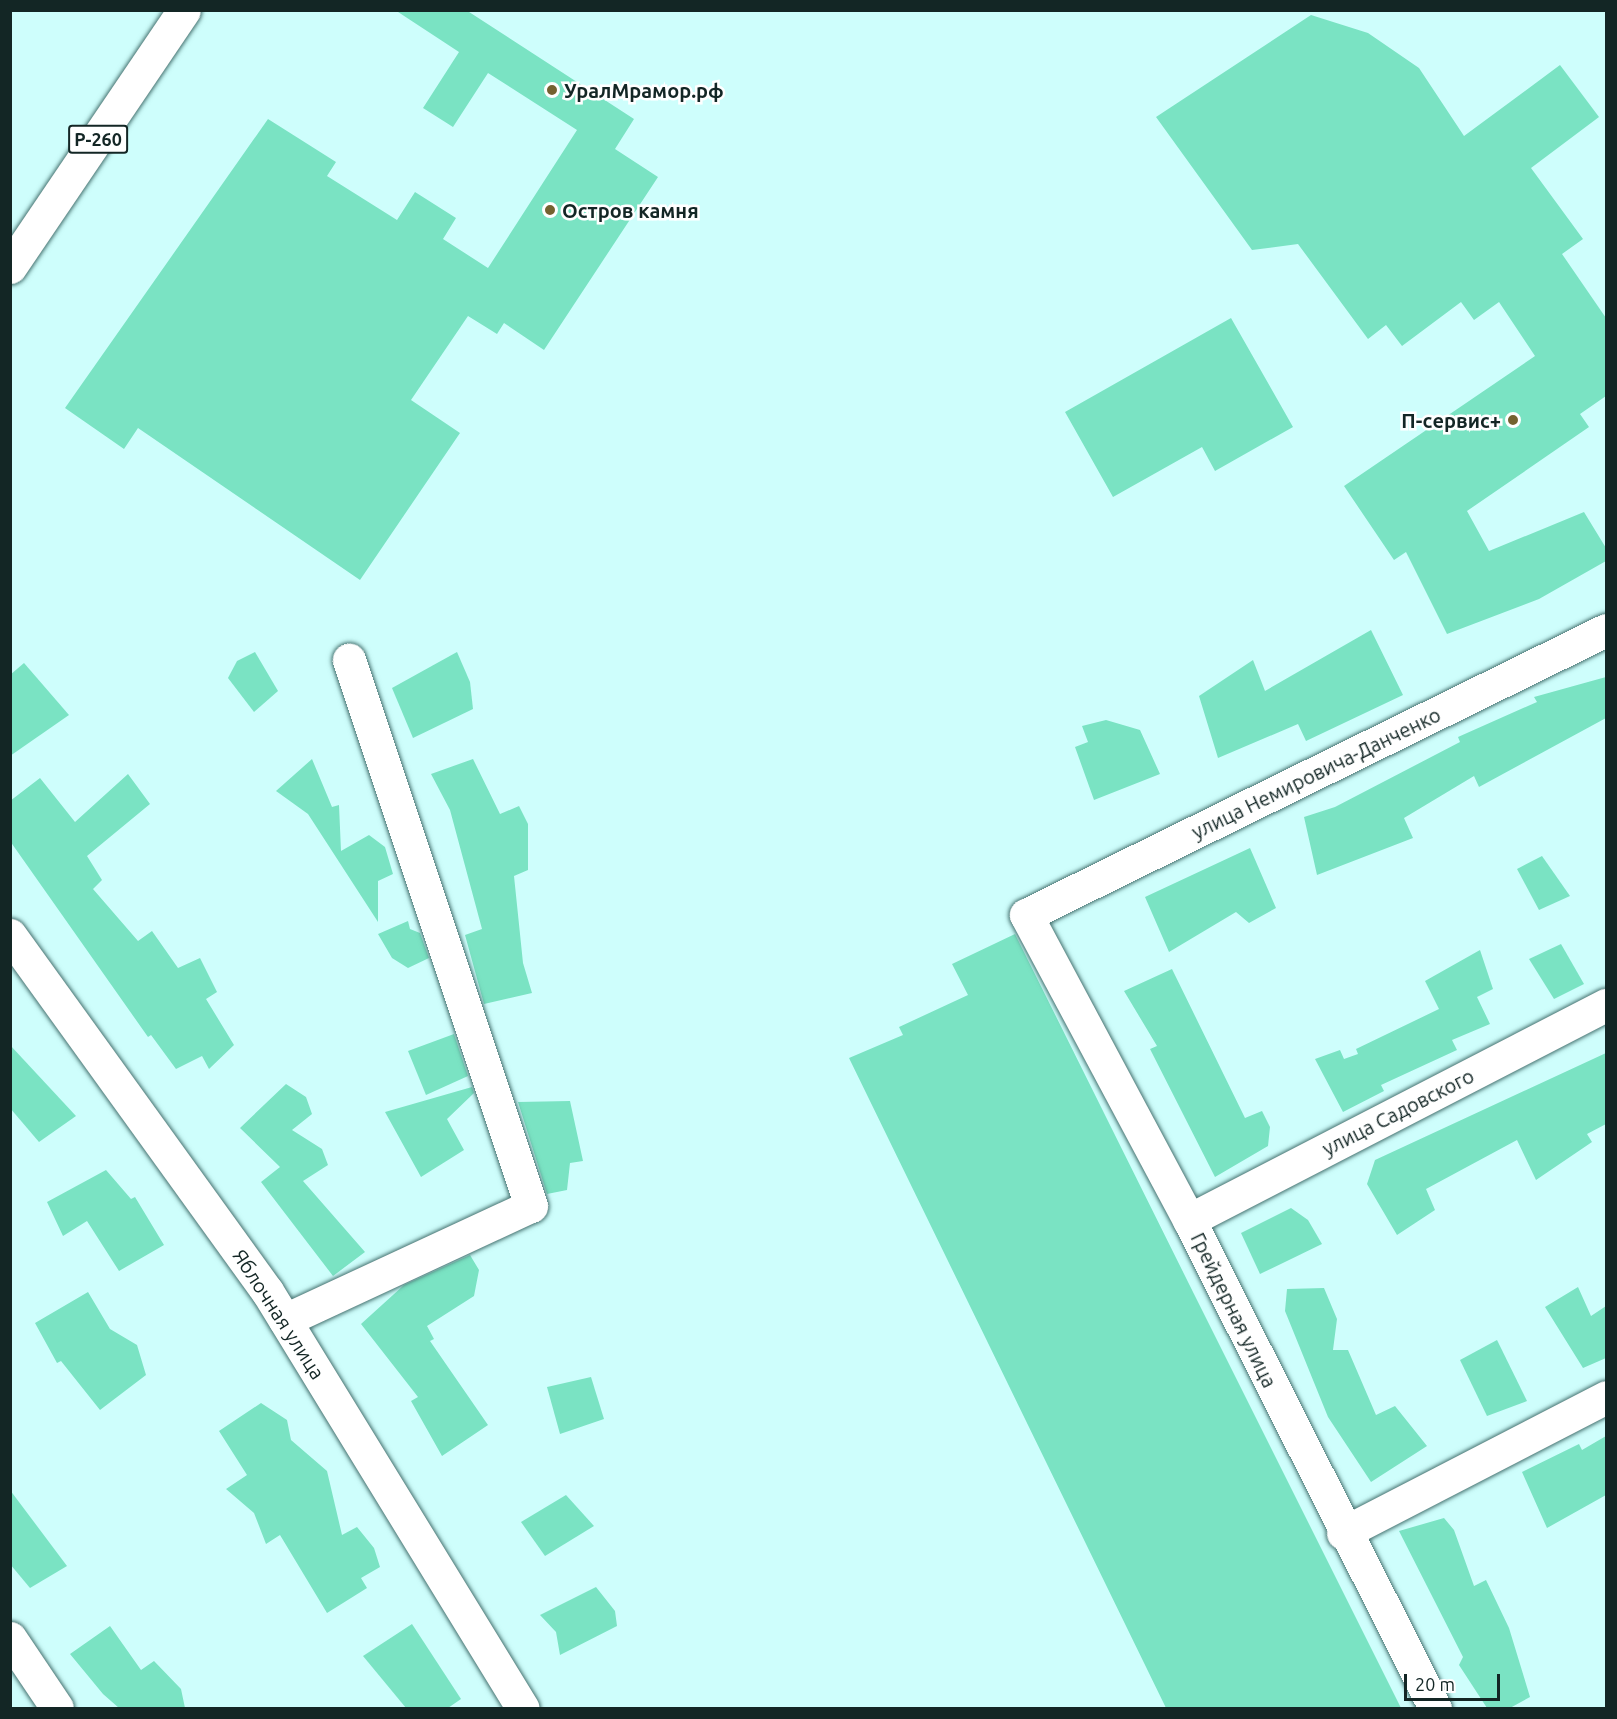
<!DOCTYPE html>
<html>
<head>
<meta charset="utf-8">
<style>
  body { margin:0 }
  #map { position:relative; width:1617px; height:1719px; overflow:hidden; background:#cefefc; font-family:Ubuntu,sans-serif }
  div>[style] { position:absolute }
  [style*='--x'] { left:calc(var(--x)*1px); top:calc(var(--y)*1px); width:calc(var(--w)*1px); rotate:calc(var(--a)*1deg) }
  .building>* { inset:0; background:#7ae3c3 }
  .roads { filter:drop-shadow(0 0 2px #467270) drop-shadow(0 0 2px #467270) }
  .minor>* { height:33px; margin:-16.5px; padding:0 16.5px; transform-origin:16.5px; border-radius:16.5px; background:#fff }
  .highway>* { height:33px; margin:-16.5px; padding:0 16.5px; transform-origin:16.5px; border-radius:16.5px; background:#fff }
  .dots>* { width:16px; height:16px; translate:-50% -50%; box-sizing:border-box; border:3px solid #fff; border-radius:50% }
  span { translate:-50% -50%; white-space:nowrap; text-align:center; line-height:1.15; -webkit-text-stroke:5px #fff; paint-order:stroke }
  .shield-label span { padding:2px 4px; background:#fff; border:2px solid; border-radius:4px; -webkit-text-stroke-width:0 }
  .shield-label { font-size:18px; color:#132625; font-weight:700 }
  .poi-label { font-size:20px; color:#132625; font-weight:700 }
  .left { translate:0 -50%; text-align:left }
  .right { translate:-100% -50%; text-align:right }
  .street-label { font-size:20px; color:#132625 }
  .frame { position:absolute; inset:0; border:12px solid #132625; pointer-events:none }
  .scale { position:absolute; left:1404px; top:1674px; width:96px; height:27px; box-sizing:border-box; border:3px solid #132625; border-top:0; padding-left:8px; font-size:18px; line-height:21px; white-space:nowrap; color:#132625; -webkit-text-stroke:4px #fff; paint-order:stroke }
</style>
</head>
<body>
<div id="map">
  <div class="building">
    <i style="clip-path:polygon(395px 10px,466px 10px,634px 119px,615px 149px,658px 177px,544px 350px,504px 323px,497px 334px,468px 316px,411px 400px,460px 433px,360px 580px,138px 428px,124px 449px,65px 408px,268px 119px,336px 162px,327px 176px,397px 220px,415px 192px,456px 218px,443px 239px,488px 268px,577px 130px,488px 73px,453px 127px,423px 108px,459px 52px)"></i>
    <i style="clip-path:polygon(1311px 15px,1368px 33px,1419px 68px,1464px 136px,1560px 65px,1599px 117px,1531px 168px,1583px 239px,1562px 254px,1606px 318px,1606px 396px,1580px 414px,1589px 427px,1467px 511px,1489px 551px,1584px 512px,1606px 548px,1606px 561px,1539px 599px,1447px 634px,1406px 552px,1394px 560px,1344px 486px,1535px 356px,1499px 302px,1474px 320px,1461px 302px,1402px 346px,1386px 325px,1368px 339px,1298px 244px,1252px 250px,1156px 117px)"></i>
    <i style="clip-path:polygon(1231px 318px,1293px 427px,1215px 471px,1202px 447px,1113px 497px,1065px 412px)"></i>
    <i style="clip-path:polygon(1371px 630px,1403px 695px,1306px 741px,1298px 724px,1218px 758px,1199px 696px,1253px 660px,1265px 691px)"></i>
    <i style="clip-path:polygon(255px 652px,278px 691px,254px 712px,228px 678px,237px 661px)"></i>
    <i style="clip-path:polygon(457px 652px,470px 682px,473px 709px,413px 738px,392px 688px)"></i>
    <i style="clip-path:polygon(24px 663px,69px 715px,10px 756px,10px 675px)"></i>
    <i style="clip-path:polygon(1606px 677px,1606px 718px,1479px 787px,1474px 776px,1404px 818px,1413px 838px,1317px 875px,1304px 817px,1335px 807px,1460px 742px,1458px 737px,1537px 702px,1534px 697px)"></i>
    <i style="clip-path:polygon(1106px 720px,1140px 730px,1160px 774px,1094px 800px,1075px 747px,1088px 742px,1082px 726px)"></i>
    <i style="clip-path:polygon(312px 759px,332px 807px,339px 805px,341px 851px,369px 835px,385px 847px,393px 874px,378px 881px,378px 922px,308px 814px,276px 791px)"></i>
    <i style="clip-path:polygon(473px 759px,500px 814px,519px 806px,528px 824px,528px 870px,514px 876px,523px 963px,532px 993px,484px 1004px,465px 935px,482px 929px,450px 810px,431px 774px)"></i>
    <i style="clip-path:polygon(128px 774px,150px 804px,87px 856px,102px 880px,93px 889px,138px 941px,152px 931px,178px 968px,200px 958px,217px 992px,206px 999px,234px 1045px,209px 1069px,202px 1056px,176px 1069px,151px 1035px,148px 1037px,10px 841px,10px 801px,40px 778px,75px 822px)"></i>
    <i style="clip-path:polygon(1250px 848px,1276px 908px,1249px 923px,1236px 912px,1169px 952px,1145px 897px)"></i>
    <i style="clip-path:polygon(1542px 856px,1570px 896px,1539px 910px,1517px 869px)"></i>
    <i style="clip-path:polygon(408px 921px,410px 929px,420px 933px,429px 958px,408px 968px,392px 958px,378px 934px)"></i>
    <i style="clip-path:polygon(1015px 934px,1194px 1294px,1401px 1708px,1166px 1708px,849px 1058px,903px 1035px,899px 1027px,968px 995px,952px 964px)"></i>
    <i style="clip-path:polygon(1561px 944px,1584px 984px,1554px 999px,1529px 959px)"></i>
    <i style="clip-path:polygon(1480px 950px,1493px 989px,1477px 997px,1490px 1024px,1452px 1040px,1457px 1050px,1381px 1085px,1384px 1091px,1343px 1112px,1315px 1059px,1340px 1050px,1344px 1059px,1358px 1054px,1356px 1049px,1439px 1009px,1425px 981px)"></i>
    <i style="clip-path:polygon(1172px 969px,1245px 1118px,1262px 1111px,1270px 1127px,1268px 1146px,1215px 1177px,1150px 1049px,1157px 1046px,1124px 991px)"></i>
    <i style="clip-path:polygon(454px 1034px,468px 1076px,426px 1095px,408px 1051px)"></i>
    <i style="clip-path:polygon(10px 1045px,76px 1116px,39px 1142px,10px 1108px)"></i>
    <i style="clip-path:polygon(1606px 1053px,1606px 1124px,1587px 1134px,1592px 1142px,1536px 1180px,1517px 1140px,1426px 1189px,1435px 1210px,1397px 1235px,1367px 1184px,1375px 1160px)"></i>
    <i style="clip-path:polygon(286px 1084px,306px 1097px,312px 1114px,292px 1130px,322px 1149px,328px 1165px,303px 1181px,365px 1252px,333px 1276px,261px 1182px,280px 1167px,240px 1128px)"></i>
    <i style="clip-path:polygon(472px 1087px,474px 1093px,447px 1119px,464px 1150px,421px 1177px,385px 1112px)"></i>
    <i style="clip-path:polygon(570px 1101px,583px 1161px,570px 1163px,567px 1190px,547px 1194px,518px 1102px)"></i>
    <i style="clip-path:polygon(106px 1170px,131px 1199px,135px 1197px,164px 1245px,119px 1271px,87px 1221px,63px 1236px,47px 1202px)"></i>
    <i style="clip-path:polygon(1291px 1208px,1308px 1220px,1322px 1244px,1260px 1274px,1241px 1233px)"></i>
    <i style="clip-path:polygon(470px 1255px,479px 1270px,474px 1296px,427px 1326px,434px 1339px,430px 1341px,488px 1425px,442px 1456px,411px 1401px,418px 1397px,361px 1324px,404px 1285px)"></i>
    <i style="clip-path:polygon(1578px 1287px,1591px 1316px,1606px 1306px,1606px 1358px,1583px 1368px,1545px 1307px)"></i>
    <i style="clip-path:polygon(1324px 1288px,1337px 1319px,1333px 1350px,1348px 1350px,1376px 1415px,1395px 1406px,1427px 1446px,1371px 1482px,1328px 1417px,1285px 1311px,1287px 1289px)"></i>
    <i style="clip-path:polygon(88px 1292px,110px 1329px,137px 1345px,146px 1375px,100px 1410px,61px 1361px,57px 1363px,35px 1323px)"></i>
    <i style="clip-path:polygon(1497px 1340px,1527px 1401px,1487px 1416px,1460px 1360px)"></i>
    <i style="clip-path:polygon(591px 1377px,604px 1419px,560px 1434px,547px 1387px)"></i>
    <i style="clip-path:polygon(261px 1403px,287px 1420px,291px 1440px,327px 1471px,342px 1535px,357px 1527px,374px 1548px,380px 1567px,361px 1578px,367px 1588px,327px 1613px,280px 1535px,266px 1544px,254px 1513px,226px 1489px,247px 1475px,219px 1431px)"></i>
    <i style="clip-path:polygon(1606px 1436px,1606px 1495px,1547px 1528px,1522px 1472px,1579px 1444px,1582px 1450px)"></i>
    <i style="clip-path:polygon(10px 1490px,67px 1566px,30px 1588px,10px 1564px)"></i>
    <i style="clip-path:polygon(566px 1495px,594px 1526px,545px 1556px,521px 1522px)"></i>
    <i style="clip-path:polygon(1444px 1518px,1454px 1530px,1474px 1586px,1486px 1580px,1509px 1628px,1530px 1697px,1510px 1708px,1487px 1708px,1459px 1665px,1463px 1657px,1399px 1531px)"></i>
    <i style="clip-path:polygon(596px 1587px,615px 1611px,617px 1626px,560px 1655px,556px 1632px,540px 1615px)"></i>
    <i style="clip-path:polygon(412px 1624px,461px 1699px,448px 1708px,406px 1708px,363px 1656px)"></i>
    <i style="clip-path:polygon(110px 1626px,141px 1670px,154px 1661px,181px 1689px,185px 1708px,119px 1708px,103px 1694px,70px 1654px)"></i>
  </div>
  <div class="roads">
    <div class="minor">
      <i style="--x:10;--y:935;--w:439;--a:54.2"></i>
      <i style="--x:267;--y:1291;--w:489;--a:58.5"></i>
      <i style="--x:1189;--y:1220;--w:469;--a:-27.3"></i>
      <i style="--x:285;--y:1320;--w:271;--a:-24.9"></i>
      <i style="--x:531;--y:1206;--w:576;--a:-108.43"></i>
      <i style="--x:1343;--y:1533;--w:296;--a:-27.3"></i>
      <i style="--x:10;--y:1638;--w:84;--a:56.1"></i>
      <i style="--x:1435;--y:1708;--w:546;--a:-116.75"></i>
      <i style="--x:1189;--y:1220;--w:346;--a:-118.1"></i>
      <i style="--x:1026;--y:915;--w:646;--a:-26.17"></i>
    </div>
    <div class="highway">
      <i style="--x:10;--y:267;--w:310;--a:-55.9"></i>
    </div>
  </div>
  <div class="dots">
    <i style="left:552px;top:90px;background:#746230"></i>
    <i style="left:550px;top:210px;background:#746230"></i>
    <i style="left:1513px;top:420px;background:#746230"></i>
  </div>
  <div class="shield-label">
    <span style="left:98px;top:139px">Р-260</span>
  </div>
  <div class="poi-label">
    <span class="left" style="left:564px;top:90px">УралМрамор.рф</span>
    <span class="left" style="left:562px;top:210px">Остров камня</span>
    <span class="right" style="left:1501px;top:420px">П-сервис+</span>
  </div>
  <div class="street-label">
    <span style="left:1316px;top:773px;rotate:-26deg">улица Немировича-Данченко</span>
    <span style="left:1398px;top:1112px;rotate:-27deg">улица Садовского</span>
    <span style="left:1234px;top:1310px;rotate:64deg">Грейдерная улица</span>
    <span style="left:279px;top:1314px;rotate:57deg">Яблочная улица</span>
  </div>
  <div class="frame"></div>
  <div class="scale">20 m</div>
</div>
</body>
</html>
